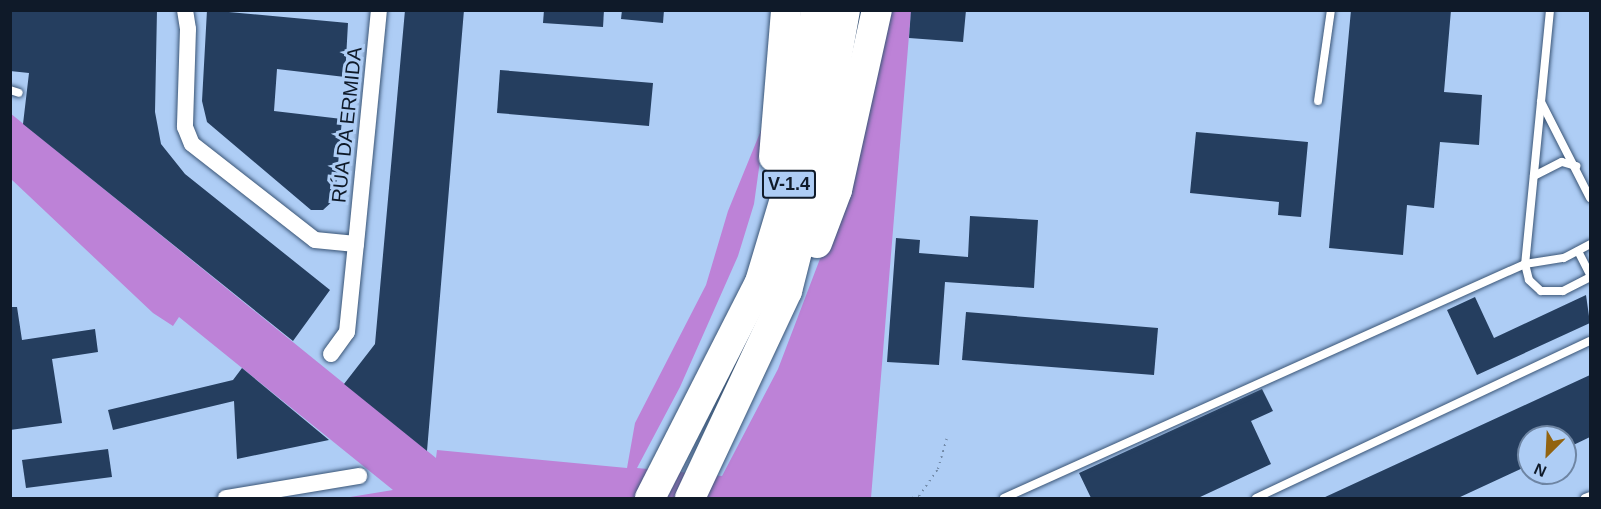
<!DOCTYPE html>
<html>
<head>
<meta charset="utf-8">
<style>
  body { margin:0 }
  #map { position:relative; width:1601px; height:509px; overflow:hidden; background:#aecdf5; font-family:Arial,sans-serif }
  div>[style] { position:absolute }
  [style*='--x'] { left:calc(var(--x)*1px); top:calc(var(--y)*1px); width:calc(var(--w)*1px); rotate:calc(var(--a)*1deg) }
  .green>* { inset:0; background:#bd82d7 }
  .building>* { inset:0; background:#253e5f }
  .path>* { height:2px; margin-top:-1px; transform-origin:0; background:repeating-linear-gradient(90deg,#728aa8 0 1.5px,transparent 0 6px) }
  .roads { filter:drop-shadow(0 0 2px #3a5576) drop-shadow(0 0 2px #3a5576) }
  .lane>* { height:8px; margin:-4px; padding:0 4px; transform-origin:4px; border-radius:4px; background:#fff }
  .street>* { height:16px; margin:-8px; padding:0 8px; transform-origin:8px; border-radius:8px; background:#fff }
  .highway>* { height:30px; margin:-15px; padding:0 15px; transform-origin:15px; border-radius:15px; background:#fff }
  span { translate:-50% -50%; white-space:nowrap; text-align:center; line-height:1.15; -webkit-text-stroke:6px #aecdf5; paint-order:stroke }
  .shield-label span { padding:2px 4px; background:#aecdf5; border:2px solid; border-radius:4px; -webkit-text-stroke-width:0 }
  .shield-label { font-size:18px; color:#0f1a29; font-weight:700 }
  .street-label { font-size:20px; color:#0f1a29 }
  .frame { position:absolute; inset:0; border:12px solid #0f1a29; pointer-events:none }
  .north { position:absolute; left:1517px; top:425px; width:60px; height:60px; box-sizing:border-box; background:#aecdf5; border:2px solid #6e85a3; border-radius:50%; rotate:204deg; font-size:16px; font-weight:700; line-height:24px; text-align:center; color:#0f1a29 }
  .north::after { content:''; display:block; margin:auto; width:21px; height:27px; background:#926310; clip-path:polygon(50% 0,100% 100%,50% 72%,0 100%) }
</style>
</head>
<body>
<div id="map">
  <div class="green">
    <i style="clip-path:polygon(886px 11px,911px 11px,871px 498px,344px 498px,393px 490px,179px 317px,173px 326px,153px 313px,11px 179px,10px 113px,436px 458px,437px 450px,627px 468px,635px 423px,706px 285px,728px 211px,766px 118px,754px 204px,738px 256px,680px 387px,637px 468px,722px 476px,778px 369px,842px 201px)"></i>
  </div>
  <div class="building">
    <i style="clip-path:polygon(10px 10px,157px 10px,155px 112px,161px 144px,185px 174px,330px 290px,293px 341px,23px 124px,29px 73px,10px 71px)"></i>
    <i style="clip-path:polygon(207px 10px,348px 23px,345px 77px,277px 69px,274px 111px,342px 119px,335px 199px,323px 210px,311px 210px,207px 122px,202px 101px)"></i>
    <i style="clip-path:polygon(405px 10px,464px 10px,427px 451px,344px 384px,375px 344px)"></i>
    <i style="clip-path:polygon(544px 10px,604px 10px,603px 27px,543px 23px)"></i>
    <i style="clip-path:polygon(622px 10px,664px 10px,663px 23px,621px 19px)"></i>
    <i style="clip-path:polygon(911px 10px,966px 10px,963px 42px,909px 38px)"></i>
    <i style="clip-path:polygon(1351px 10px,1451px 10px,1444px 92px,1482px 95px,1479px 145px,1440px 142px,1434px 208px,1407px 205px,1403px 255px,1329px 248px)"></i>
    <i style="clip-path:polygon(500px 70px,653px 83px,649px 126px,497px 113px)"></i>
    <i style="clip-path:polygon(1196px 132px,1308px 142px,1301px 217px,1278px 215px,1279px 202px,1190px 193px)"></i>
    <i style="clip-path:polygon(970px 216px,1038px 220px,1034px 288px,945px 282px,939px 365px,887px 362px,896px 238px,920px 240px,919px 253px,968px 257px)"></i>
    <i style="clip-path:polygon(1586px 295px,1590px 323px,1477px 375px,1447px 310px,1475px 297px,1494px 338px)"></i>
    <i style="clip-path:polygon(10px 307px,17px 307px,22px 340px,95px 329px,98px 352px,52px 359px,62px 423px,10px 430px)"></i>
    <i style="clip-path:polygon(966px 312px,1158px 328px,1154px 375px,962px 360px)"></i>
    <i style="clip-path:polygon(242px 368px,329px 440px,237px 459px,234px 401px,113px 430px,108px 410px,233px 380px)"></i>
    <i style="clip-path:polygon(1590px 375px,1590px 437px,1565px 449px,1565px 437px,1529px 437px,1529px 465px,1458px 498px,1323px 498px)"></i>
    <i style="clip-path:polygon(1262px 389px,1273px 411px,1251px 421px,1271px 464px,1198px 498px,1091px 498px,1079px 473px)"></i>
    <i style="clip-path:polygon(108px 449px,112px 477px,26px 488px,22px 460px)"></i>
  </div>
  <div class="path">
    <i style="--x:912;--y:498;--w:7;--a:-16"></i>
    <i style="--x:919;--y:496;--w:33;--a:-55"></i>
    <i style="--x:938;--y:469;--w:35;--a:-74"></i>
  </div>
  <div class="roads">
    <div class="lane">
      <i style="--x:10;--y:90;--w:9;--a:18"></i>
      <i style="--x:1318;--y:101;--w:92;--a:-81.9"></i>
      <i style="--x:1541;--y:102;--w:92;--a:-84.4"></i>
      <i style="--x:1534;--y:176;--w:31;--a:-27"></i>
      <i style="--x:1562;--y:162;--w:15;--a:16"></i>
      <i style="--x:1590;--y:198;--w:108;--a:-117"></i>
      <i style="--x:1541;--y:102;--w:163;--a:95.6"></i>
      <i style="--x:1525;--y:264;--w:16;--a:76"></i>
      <i style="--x:1529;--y:280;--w:16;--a:43"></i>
      <i style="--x:1541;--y:291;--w:22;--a:0"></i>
      <i style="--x:1563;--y:291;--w:30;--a:-27"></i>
      <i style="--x:1578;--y:251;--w:27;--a:63"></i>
      <i style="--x:1004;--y:498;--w:571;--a:-24.19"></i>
      <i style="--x:1525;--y:264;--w:39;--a:-9"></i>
      <i style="--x:1564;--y:258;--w:30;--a:-28"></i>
      <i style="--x:1256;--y:498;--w:369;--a:-25.2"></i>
      <i style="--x:1585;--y:498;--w:5;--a:-22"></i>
    </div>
    <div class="street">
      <i style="--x:185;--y:10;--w:19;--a:81"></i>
      <i style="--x:188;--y:29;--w:98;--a:91.8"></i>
      <i style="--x:185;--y:127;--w:18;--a:68"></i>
      <i style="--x:192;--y:144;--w:156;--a:38"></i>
      <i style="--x:315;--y:240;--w:41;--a:5.6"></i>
      <i style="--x:356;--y:244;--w:235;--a:-84.4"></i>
      <i style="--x:331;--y:354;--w:27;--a:-54"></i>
      <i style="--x:347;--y:332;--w:88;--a:-84.2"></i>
      <i style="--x:226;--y:498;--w:135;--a:-9.4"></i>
    </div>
    <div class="highway">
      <i style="--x:774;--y:157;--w:147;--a:-85.3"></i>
      <i style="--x:817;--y:243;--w:57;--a:-69.3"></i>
      <i style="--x:837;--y:190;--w:184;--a:-77.5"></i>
      <i style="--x:650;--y:498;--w:242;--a:-63"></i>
      <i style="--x:760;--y:282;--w:112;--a:-73.3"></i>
      <i style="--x:792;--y:175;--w:167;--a:-81.7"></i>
      <i style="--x:690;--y:498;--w:229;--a:-64.9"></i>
      <i style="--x:787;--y:291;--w:110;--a:-75.8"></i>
      <i style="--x:814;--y:184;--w:177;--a:-79.9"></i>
    </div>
  </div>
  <div class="shield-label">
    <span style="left:789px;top:184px">V-1.4</span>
  </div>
  <div class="street-label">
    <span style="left:347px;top:125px;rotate:-84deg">RÚA DA ERMIDA</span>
  </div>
  <div class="frame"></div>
  <div class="north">N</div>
</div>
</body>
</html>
